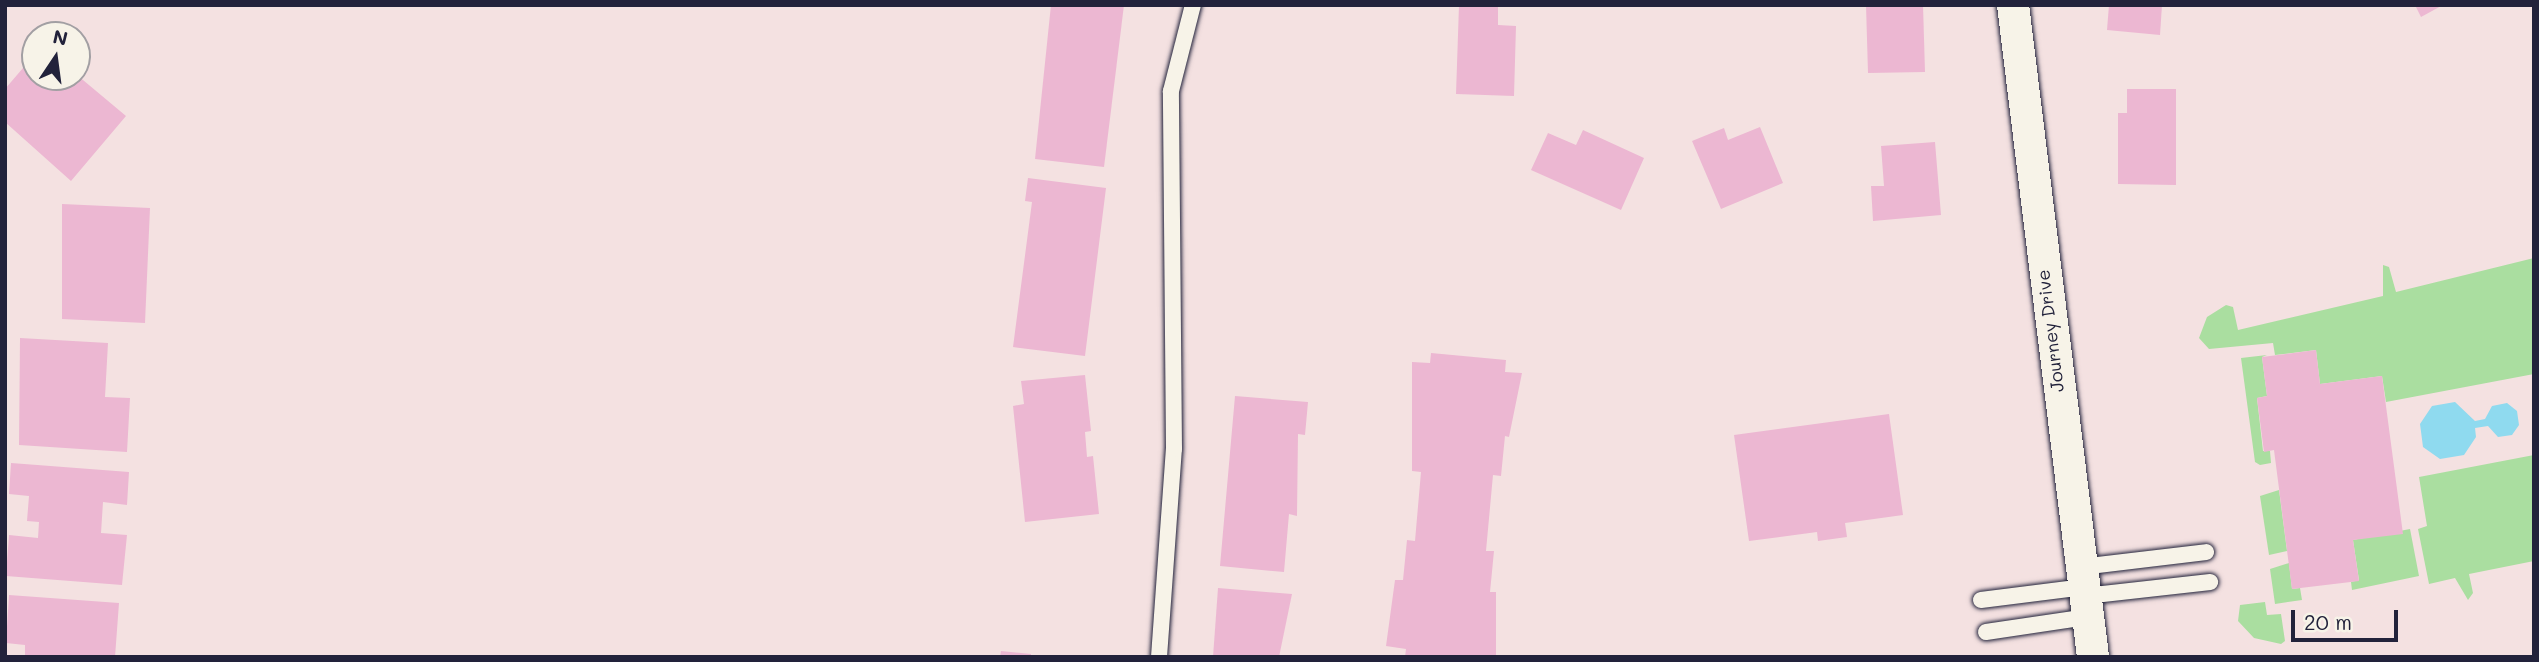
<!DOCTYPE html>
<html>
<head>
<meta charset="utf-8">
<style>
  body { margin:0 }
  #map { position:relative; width:2539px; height:662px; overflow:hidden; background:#f4e1e1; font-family:Mali,sans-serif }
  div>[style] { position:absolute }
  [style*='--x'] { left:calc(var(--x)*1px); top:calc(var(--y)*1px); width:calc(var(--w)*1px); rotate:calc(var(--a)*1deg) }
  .green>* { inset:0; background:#aadea0 }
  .water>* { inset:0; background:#8fdaef }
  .building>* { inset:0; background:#ecb7d2 }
  .roads { filter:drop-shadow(0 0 2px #22223b) drop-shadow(0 0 2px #22223b) }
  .lane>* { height:16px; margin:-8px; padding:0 8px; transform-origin:8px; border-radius:8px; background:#f7f3e8 }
  .street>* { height:32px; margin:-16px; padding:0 16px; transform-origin:16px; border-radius:16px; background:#f7f3e8 }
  span { translate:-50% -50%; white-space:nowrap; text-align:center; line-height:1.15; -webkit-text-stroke:5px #f7f3e8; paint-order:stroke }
  .street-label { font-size:18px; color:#22223b }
  .frame { position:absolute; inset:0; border:7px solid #22223b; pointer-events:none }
  .north { position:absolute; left:21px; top:21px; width:70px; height:70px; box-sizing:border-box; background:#f7f3e8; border:2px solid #a29fa3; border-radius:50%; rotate:13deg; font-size:19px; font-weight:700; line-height:28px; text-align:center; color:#22223b }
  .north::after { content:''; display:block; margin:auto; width:24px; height:32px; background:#22223b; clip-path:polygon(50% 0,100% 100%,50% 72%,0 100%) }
  .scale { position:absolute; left:2291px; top:610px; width:107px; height:32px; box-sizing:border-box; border:4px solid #22223b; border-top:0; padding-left:9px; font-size:21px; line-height:24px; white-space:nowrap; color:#22223b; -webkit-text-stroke:5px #f7f3e8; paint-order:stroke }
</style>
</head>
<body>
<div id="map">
  <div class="green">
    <i style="clip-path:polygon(2534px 258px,2534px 374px,2386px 402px,2382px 376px,2320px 384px,2316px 350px,2275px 355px,2273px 343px,2209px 349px,2199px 338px,2207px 317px,2226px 305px,2233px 307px,2238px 330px,2383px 296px,2383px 265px,2389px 267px,2396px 292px)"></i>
    <i style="clip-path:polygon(2267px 355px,2262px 357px,2267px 396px,2257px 398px,2263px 451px,2270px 451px,2271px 463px,2260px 465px,2255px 462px,2241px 358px)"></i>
    <i style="clip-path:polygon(2534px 455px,2534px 561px,2469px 574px,2473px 593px,2468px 600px,2455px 578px,2429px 584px,2418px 529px,2427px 526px,2419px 477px)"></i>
    <i style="clip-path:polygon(2279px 490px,2287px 551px,2269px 555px,2260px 496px)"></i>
    <i style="clip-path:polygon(2410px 529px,2419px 576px,2352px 590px,2351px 582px,2359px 580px,2353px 540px)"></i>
    <i style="clip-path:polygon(2289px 563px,2292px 589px,2300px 588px,2302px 600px,2275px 604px,2270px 569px)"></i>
    <i style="clip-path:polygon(2265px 602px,2267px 615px,2281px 614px,2285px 641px,2281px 644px,2254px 638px,2238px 621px,2240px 605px)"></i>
  </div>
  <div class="water">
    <i style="clip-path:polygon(2455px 402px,2475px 421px,2485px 419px,2492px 406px,2507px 403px,2517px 411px,2519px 425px,2512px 435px,2498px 437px,2488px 426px,2475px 428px,2476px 437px,2464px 455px,2440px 459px,2423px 447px,2420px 424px,2432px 406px)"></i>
  </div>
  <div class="building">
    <i style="clip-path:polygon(1051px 5px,1124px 5px,1104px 167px,1035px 159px)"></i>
    <i style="clip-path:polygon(1459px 5px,1498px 5px,1498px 25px,1516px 26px,1514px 96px,1456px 94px)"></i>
    <i style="clip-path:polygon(1866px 5px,1923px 5px,1925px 72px,1868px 73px)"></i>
    <i style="clip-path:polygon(2109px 5px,2162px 5px,2160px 35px,2107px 30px)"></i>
    <i style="clip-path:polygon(2415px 5px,2443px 5px,2421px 17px)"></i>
    <i style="clip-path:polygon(35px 54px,35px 77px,77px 75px,126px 116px,71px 181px,5px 122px,5px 89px)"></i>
    <i style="clip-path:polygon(2127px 89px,2176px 89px,2176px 185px,2118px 184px,2118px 113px,2127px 113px)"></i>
    <i style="clip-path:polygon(1760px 127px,1783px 183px,1721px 209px,1692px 141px,1724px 128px,1728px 140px)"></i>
    <i style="clip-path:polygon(1583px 130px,1644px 158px,1621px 210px,1531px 170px,1548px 133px,1576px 145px)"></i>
    <i style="clip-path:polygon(1935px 142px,1941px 215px,1873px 221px,1871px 186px,1884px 186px,1881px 146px)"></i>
    <i style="clip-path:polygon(1028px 178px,1106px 188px,1085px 356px,1013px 347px,1032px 202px,1025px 201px)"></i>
    <i style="clip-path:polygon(62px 204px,150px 208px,145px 323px,62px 319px)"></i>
    <i style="clip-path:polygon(20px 338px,108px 343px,105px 397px,130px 398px,127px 452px,19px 445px)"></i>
    <i style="clip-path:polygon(2316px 350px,2320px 384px,2382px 376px,2403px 534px,2353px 540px,2359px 581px,2292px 589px,2274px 450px,2264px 452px,2257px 398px,2267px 396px,2262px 357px)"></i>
    <i style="clip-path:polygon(1431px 353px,1506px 360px,1505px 372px,1522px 373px,1509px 437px,1505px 436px,1501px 476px,1493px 475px,1486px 551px,1494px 551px,1490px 592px,1496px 592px,1496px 657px,1405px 657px,1406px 649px,1386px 646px,1395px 580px,1403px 580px,1407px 540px,1415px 541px,1421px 472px,1412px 471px,1412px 362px,1430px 363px)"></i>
    <i style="clip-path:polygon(1085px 375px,1091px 431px,1085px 432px,1087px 457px,1093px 456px,1099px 514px,1025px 522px,1013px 406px,1024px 404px,1021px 381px)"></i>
    <i style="clip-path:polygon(1235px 396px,1308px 402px,1305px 435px,1298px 434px,1297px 516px,1289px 514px,1284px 572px,1220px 566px)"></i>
    <i style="clip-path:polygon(1889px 414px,1903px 515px,1845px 523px,1847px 537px,1818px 541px,1817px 532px,1749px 541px,1734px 435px)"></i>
    <i style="clip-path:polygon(11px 463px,129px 472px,127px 505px,103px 502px,101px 533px,127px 535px,122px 585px,6px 576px,9px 535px,38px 538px,39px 522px,27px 521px,29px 496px,9px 494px)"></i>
    <i style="clip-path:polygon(1218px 588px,1292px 594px,1279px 657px,1213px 657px)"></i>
    <i style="clip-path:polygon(9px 595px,119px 603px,115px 657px,25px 657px,25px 645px,6px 643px)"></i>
    <i style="clip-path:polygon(1001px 651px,1031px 654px,1031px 657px,1000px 657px)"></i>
  </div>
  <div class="roads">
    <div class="lane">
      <i style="--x:2081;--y:567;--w:126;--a:-6.8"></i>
      <i style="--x:2085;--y:596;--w:126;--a:-6.4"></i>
      <i style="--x:1981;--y:600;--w:104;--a:-7.2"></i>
      <i style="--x:1986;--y:632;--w:103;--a:-8.4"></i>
      <i style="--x:1159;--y:657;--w:209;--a:-85.9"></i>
      <i style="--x:1174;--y:449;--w:358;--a:-90.5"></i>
      <i style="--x:1171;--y:91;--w:89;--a:-75.7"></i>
    </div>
    <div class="street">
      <i style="--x:2013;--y:5;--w:657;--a:83"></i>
    </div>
  </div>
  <div class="street-label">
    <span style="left:2050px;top:331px;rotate:-97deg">Journey Drive</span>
  </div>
  <div class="frame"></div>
  <div class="north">N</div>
  <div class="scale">20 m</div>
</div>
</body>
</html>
